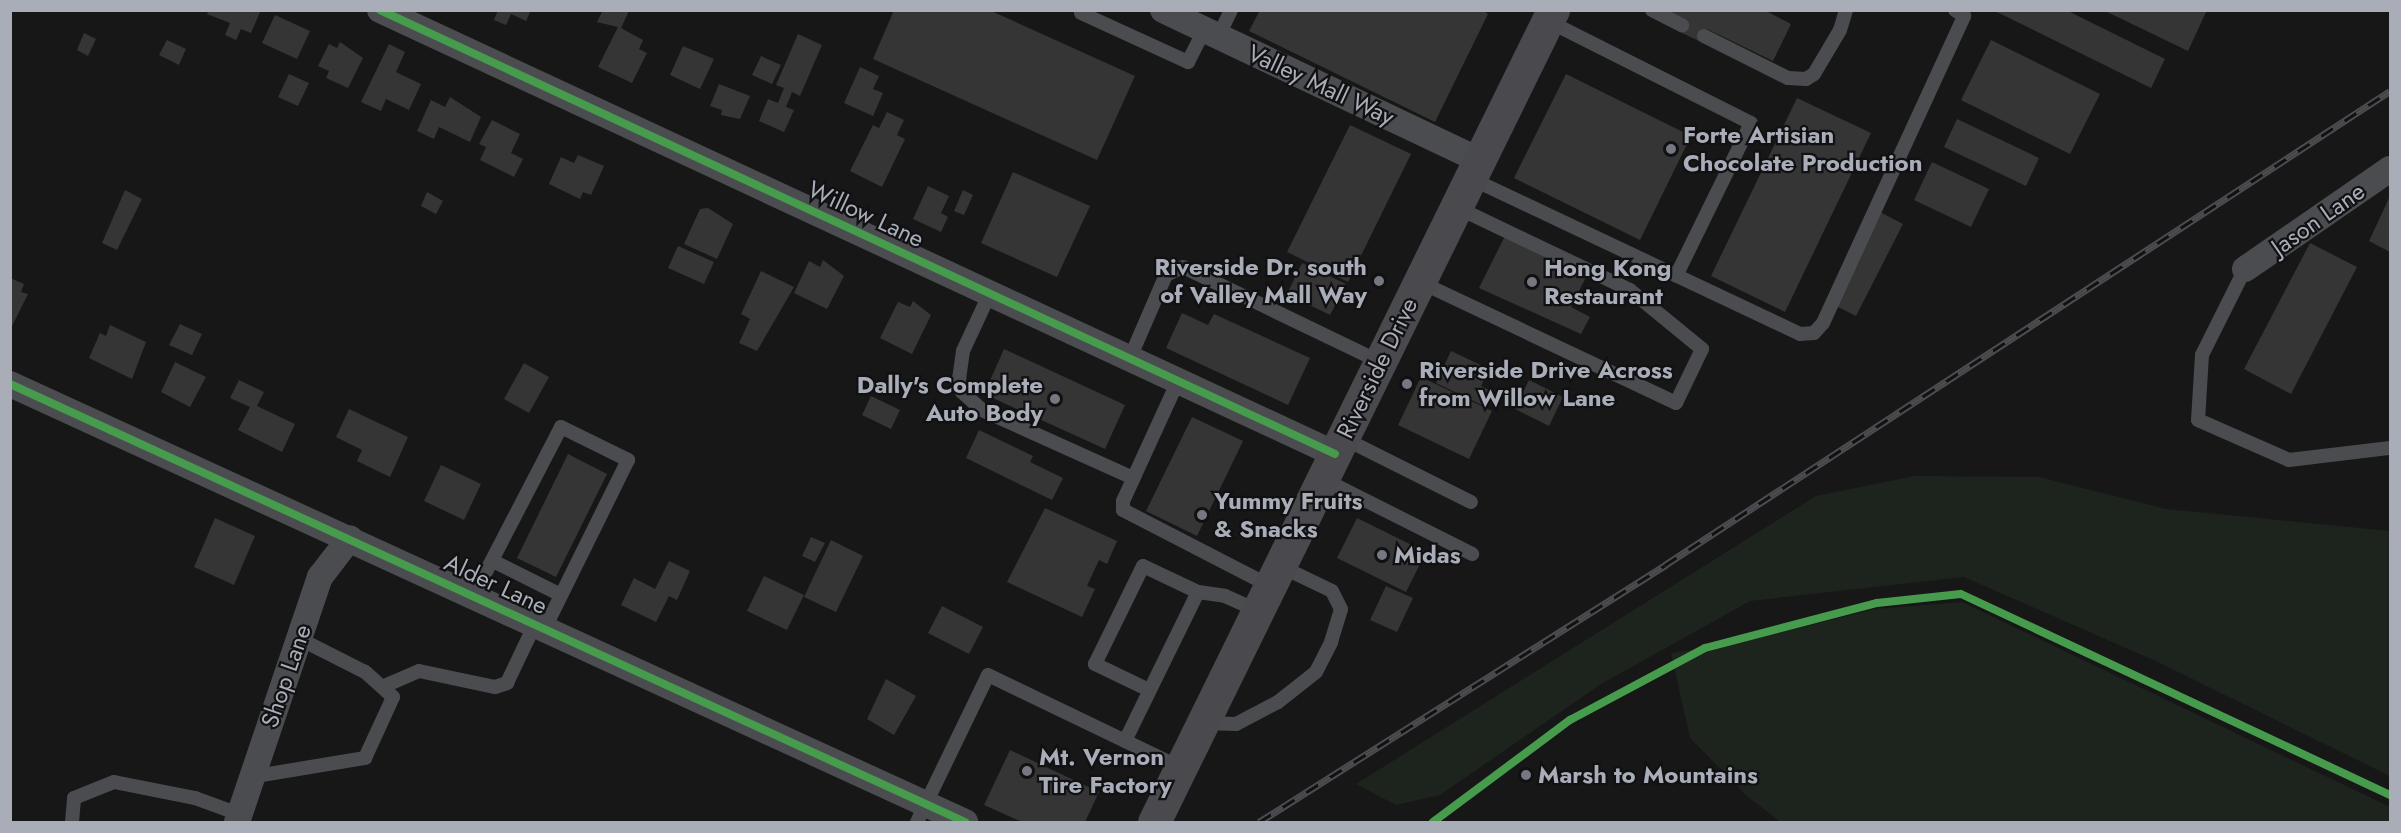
<!DOCTYPE html>
<style>
body{margin:0}
#map{position:relative;width:2401px;height:833px;overflow:hidden;background:#171717;font-family:Jost,sans-serif}
div>[style]{position:absolute}
[style*='--x']{left:calc(var(--x)*1px);top:calc(var(--y)*1px);width:calc(var(--w)*1px);rotate:calc(var(--a)*1deg)}
.green>*{inset:0;background:#1d241e}
.building>*{inset:0;background:#353536}
.lane>*{height:14px;margin:-7px;padding:0 7px;transform-origin:7px;border-radius:7px;background:#4b4c50}
.street>*{height:26px;margin:-13px;padding:0 13px;transform-origin:13px;border-radius:13px;background:#4b4c50}
.secondary>*{height:33px;margin:-16.5px;padding:0 16.5px;transform-origin:16.5px;border-radius:16.5px;background:#4a4a4e}
.rail>*{height:7px;margin-top:-3.5px;transform-origin:0;background:repeating-linear-gradient(90deg,#111113 0 14px,#4b4c4f 0 28px);box-sizing:border-box;border-block:2px solid #4b4c4f}
.cycleway>*{height:8px;margin:-4px;padding:0 4px;transform-origin:4px;border-radius:4px;background:#469c4c}
.dots>*{width:16px;height:16px;translate:-50% -50%;box-sizing:border-box;border:3px solid #111113;border-radius:50%}
span{translate:-50% -50%;white-space:nowrap;text-align:center;line-height:1.15;-webkit-text-stroke:4.5px #111113;paint-order:stroke}
.street-label{font-size:24px;color:#a8adb8}
.poi-label{font-size:24px;color:#a8adb8;font-weight:700}
.left{translate:0 -50%;text-align:left}
.right{translate:-100% -50%;text-align:right}
.frame{position:absolute;inset:0;border:12px solid #a8adb8;pointer-events:none}
</style>
<div id="map">
<div class="green">
<div style="clip-path:polygon(1915px 476px,2039px 477px,2166px 509px,2390px 531px,2390px 776px,2160px 663px,1964px 577px,1750px 601px,1601px 684px,1440px 795px,1396px 805px,1356px 784px,1816px 496px)"></div>
<div style="clip-path:polygon(1962px 602px,2390px 807px,2390px 822px,1781px 822px,1748px 797px,1690px 738px,1671px 653px,1739px 643px,1875px 609px)"></div>
</div>
<div class="building">
<div style="clip-path:polygon(209px 10px,261px 10px,251px 33px,241px 29px,236px 40px,225px 35px,230px 23px,207px 14px)"></div>
<div style="clip-path:polygon(498px 10px,531px 10px,526px 21px,511px 14px,506px 25px,494px 20px)"></div>
<div style="clip-path:polygon(603px 10px,629px 11px,621px 28px,643px 40px,639px 49px,647px 53px,632px 83px,598px 67px,618px 27px,597px 22px)"></div>
<div style="clip-path:polygon(894px 10px,989px 10px,1135px 76px,1097px 160px,873px 59px)"></div>
<div style="clip-path:polygon(1260px 10px,1482px 10px,1488px 14px,1435px 122px,1249px 31px)"></div>
<div style="clip-path:polygon(1667px 10px,1764px 10px,1791px 24px,1773px 61px,1707px 29px,1701px 42px,1678px 31px,1684px 19px)"></div>
<div style="clip-path:polygon(1993px 10px,2066px 10px,2165px 59px,2151px 88px)"></div>
<div style="clip-path:polygon(2103px 10px,2207px 10px,2188px 51px)"></div>
<div style="clip-path:polygon(275px 15px,310px 31px,297px 59px,262px 43px)"></div>
<div style="clip-path:polygon(84px 33px,96px 39px,88px 56px,77px 50px)"></div>
<div style="clip-path:polygon(798px 34px,822px 45px,800px 96px,792px 92px,786px 107px,794px 110px,784px 132px,759px 121px,768px 99px,778px 103px,784px 88px,776px 85px)"></div>
<div style="clip-path:polygon(167px 40px,186px 49px,179px 65px,159px 55px)"></div>
<div style="clip-path:polygon(1991px 40px,2100px 94px,2070px 154px,1961px 100px)"></div>
<div style="clip-path:polygon(340px 42px,363px 58px,348px 88px,326px 78px,329px 71px,318px 66px,329px 44px,337px 48px)"></div>
<div style="clip-path:polygon(389px 44px,405px 52px,396px 72px,421px 84px,409px 110px,386px 99px,381px 111px,361px 102px)"></div>
<div style="clip-path:polygon(683px 46px,714px 59px,700px 89px,670px 75px)"></div>
<div style="clip-path:polygon(761px 56px,781px 65px,772px 84px,752px 75px)"></div>
<div style="clip-path:polygon(860px 67px,879px 76px,873px 89px,883px 93px,873px 116px,844px 103px)"></div>
<div style="clip-path:polygon(289px 74px,309px 83px,298px 106px,278px 97px)"></div>
<div style="clip-path:polygon(1566px 74px,1691px 136px,1640px 240px,1514px 178px)"></div>
<div style="clip-path:polygon(719px 84px,750px 96px,740px 119px,721px 115px,722px 110px,710px 106px)"></div>
<div style="clip-path:polygon(450px 97px,481px 117px,470px 142px,439px 127px,434px 139px,417px 131px,431px 100px,445px 107px)"></div>
<div style="clip-path:polygon(1797px 98px,1871px 133px,1785px 312px,1711px 276px)"></div>
<div style="clip-path:polygon(887px 112px,904px 120px,897px 135px,905px 139px,882px 187px,850px 171px,873px 125px,879px 128px)"></div>
<div style="clip-path:polygon(1957px 119px,2039px 158px,2026px 186px,1944px 147px)"></div>
<div style="clip-path:polygon(492px 120px,520px 134px,511px 153px,523px 159px,514px 177px,480px 160px,486px 147px,479px 144px)"></div>
<div style="clip-path:polygon(1350px 125px,1411px 154px,1348px 282px,1287px 252px)"></div>
<div style="clip-path:polygon(578px 155px,604px 166px,591px 195px,583px 192px,580px 199px,549px 184px,561px 157px,574px 163px)"></div>
<div style="clip-path:polygon(1932px 162px,1989px 189px,1971px 227px,1914px 200px)"></div>
<div style="clip-path:polygon(1013px 172px,1090px 206px,1057px 277px,981px 243px)"></div>
<div style="clip-path:polygon(928px 186px,949px 196px,941px 213px,948px 217px,941px 232px,913px 219px)"></div>
<div style="clip-path:polygon(125px 190px,142px 199px,117px 250px,102px 243px)"></div>
<div style="clip-path:polygon(963px 190px,973px 195px,964px 215px,954px 211px)"></div>
<div style="clip-path:polygon(427px 192px,443px 201px,436px 214px,421px 206px)"></div>
<div style="clip-path:polygon(2390px 196px,2390px 252px,2369px 241px)"></div>
<div style="clip-path:polygon(708px 208px,733px 224px,717px 259px,684px 244px,700px 209px)"></div>
<div style="clip-path:polygon(1880px 212px,1903px 224px,1856px 316px,1834px 305px)"></div>
<div style="clip-path:polygon(1505px 236px,1586px 277px,1571px 307px,1590px 317px,1581px 334px,1479px 288px)"></div>
<div style="clip-path:polygon(2310px 243px,2357px 267px,2291px 394px,2244px 369px)"></div>
<div style="clip-path:polygon(678px 246px,714px 262px,704px 284px,668px 268px)"></div>
<div style="clip-path:polygon(823px 260px,844px 276px,827px 309px,794px 293px,809px 261px,820px 267px)"></div>
<div style="clip-path:polygon(1302px 263px,1346px 284px,1330px 315px,1287px 294px)"></div>
<div style="clip-path:polygon(761px 271px,794px 287px,757px 351px,739px 343px,750px 319px,741px 314px)"></div>
<div style="clip-path:polygon(10px 278px,24px 284px,21px 292px,28px 294px,12px 326px)"></div>
<div style="clip-path:polygon(913px 301px,931px 315px,912px 354px,880px 338px,898px 302px,910px 307px)"></div>
<div style="clip-path:polygon(1182px 313px,1208px 325px,1214px 314px,1310px 358px,1288px 405px,1166px 348px)"></div>
<div style="clip-path:polygon(180px 324px,202px 334px,192px 355px,169px 345px)"></div>
<div style="clip-path:polygon(110px 325px,146px 342px,132px 379px,89px 358px,100px 333px,106px 336px)"></div>
<div style="clip-path:polygon(1004px 349px,1125px 405px,1105px 449px,984px 394px)"></div>
<div style="clip-path:polygon(1451px 351px,1489px 369px,1481px 386px,1489px 390px,1482px 405px,1436px 383px)"></div>
<div style="clip-path:polygon(175px 362px,206px 377px,190px 407px,161px 392px)"></div>
<div style="clip-path:polygon(524px 363px,549px 377px,529px 413px,504px 399px)"></div>
<div style="clip-path:polygon(1421px 377px,1492px 411px,1469px 459px,1398px 425px)"></div>
<div style="clip-path:polygon(239px 380px,264px 392px,257px 406px,295px 424px,282px 452px,238px 430px,250px 407px,230px 398px)"></div>
<div style="clip-path:polygon(1529px 380px,1563px 397px,1549px 426px,1515px 409px)"></div>
<div style="clip-path:polygon(871px 396px,900px 410px,891px 429px,862px 415px)"></div>
<div style="clip-path:polygon(349px 409px,408px 437px,390px 477px,357px 461px,362px 450px,336px 437px)"></div>
<div style="clip-path:polygon(1192px 417px,1243px 441px,1197px 536px,1146px 511px)"></div>
<div style="clip-path:polygon(979px 430px,1033px 456px,1030px 462px,1063px 478px,1052px 500px,966px 458px)"></div>
<div style="clip-path:polygon(568px 454px,607px 474px,556px 577px,517px 558px)"></div>
<div style="clip-path:polygon(441px 465px,481px 484px,464px 520px,424px 501px)"></div>
<div style="clip-path:polygon(1045px 508px,1117px 541px,1107px 564px,1099px 560px,1087px 586px,1095px 589px,1082px 617px,1007px 582px)"></div>
<div style="clip-path:polygon(215px 518px,255px 536px,234px 585px,194px 567px)"></div>
<div style="clip-path:polygon(1357px 518px,1426px 552px,1406px 592px,1337px 558px)"></div>
<div style="clip-path:polygon(811px 537px,825px 543px,815px 562px,802px 556px)"></div>
<div style="clip-path:polygon(831px 540px,863px 556px,836px 612px,804px 597px)"></div>
<div style="clip-path:polygon(669px 561px,690px 571px,677px 600px,669px 596px,656px 622px,621px 605px,634px 578px,655px 589px)"></div>
<div style="clip-path:polygon(764px 576px,804px 595px,787px 630px,747px 611px)"></div>
<div style="clip-path:polygon(1386px 586px,1413px 598px,1397px 632px,1370px 620px)"></div>
<div style="clip-path:polygon(942px 606px,983px 627px,969px 654px,928px 633px)"></div>
<div style="clip-path:polygon(886px 679px,916px 696px,894px 735px,867px 719px)"></div>
<div style="clip-path:polygon(1010px 750px,1099px 792px,1085px 822px,1022px 822px,984px 805px)"></div>
</div>
<div class="lane">
<div style="--x:1652;--y:10;--w:34;--a:27"></div>
<div style="--x:1081;--y:13;--w:118;--a:24.6"></div>
<div style="--x:1188;--y:62;--w:36;--a:-63"></div>
<div style="--x:1548;--y:21;--w:227;--a:26.7"></div>
<div style="--x:1751;--y:123;--w:170;--a:116.1"></div>
<div style="--x:1704;--y:36;--w:94;--a:26.6"></div>
<div style="--x:1788;--y:78;--w:18;--a:3"></div>
<div style="--x:1806;--y:79;--w:9;--a:-32"></div>
<div style="--x:1814;--y:74;--w:51;--a:-59.4"></div>
<div style="--x:1840;--y:30;--w:21;--a:-73"></div>
<div style="--x:1218;--y:37;--w:30;--a:-64"></div>
<div style="--x:1470;--y:178;--w:365;--a:25.3"></div>
<div style="--x:1800;--y:334;--w:14;--a:-4"></div>
<div style="--x:1814;--y:333;--w:13;--a:-48"></div>
<div style="--x:1823;--y:323;--w:338;--a:-65.3"></div>
<div style="--x:1964;--y:16;--w:11;--a:-146"></div>
<div style="--x:2245;--y:269;--w:96;--a:116.6"></div>
<div style="--x:2202;--y:355;--w:65;--a:93.5"></div>
<div style="--x:2198;--y:420;--w:99;--a:23.7"></div>
<div style="--x:2289;--y:460;--w:102;--a:-6.8"></div>
<div style="--x:1420;--y:282;--w:283;--a:25.3"></div>
<div style="--x:1676;--y:403;--w:60;--a:-64.3"></div>
<div style="--x:1702;--y:349;--w:93;--a:-140.7"></div>
<div style="--x:1630;--y:290;--w:193;--a:-154.5"></div>
<div style="--x:990;--y:293;--w:64;--a:115"></div>
<div style="--x:963;--y:351;--w:27;--a:98"></div>
<div style="--x:959;--y:378;--w:14;--a:78"></div>
<div style="--x:962;--y:392;--w:27;--a:42"></div>
<div style="--x:982;--y:410;--w:166;--a:24.2"></div>
<div style="--x:1130;--y:358;--w:90;--a:-66.6"></div>
<div style="--x:1166;--y:275;--w:19;--a:-25"></div>
<div style="--x:1183;--y:267;--w:219;--a:25.7"></div>
<div style="--x:1178;--y:381;--w:132;--a:114.6"></div>
<div style="--x:1123;--y:501;--w:9;--a:90"></div>
<div style="--x:1123;--y:510;--w:165;--a:27.3"></div>
<div style="--x:1343;--y:438;--w:143;--a:26.6"></div>
<div style="--x:1323;--y:479;--w:167;--a:26.7"></div>
<div style="--x:493;--y:561;--w:76;--a:26.6"></div>
<div style="--x:474;--y:595;--w:189;--a:-62.6"></div>
<div style="--x:561;--y:427;--w:75;--a:26.2"></div>
<div style="--x:628;--y:460;--w:187;--a:116.3"></div>
<div style="--x:382;--y:687;--w:40;--a:-23.4"></div>
<div style="--x:419;--y:671;--w:78;--a:11.9"></div>
<div style="--x:495;--y:687;--w:13;--a:-18"></div>
<div style="--x:507;--y:683;--w:65;--a:-64.6"></div>
<div style="--x:1149;--y:690;--w:60;--a:-154.3"></div>
<div style="--x:1095;--y:664;--w:109;--a:-63.9"></div>
<div style="--x:1143;--y:566;--w:61;--a:25.3"></div>
<div style="--x:1198;--y:592;--w:27;--a:8"></div>
<div style="--x:1225;--y:596;--w:36;--a:24"></div>
<div style="--x:1204;--y:723;--w:32;--a:2"></div>
<div style="--x:1236;--y:724;--w:47;--a:-27.6"></div>
<div style="--x:1278;--y:702;--w:48;--a:-38.3"></div>
<div style="--x:1316;--y:672;--w:34;--a:-63"></div>
<div style="--x:1331;--y:642;--w:34;--a:-73"></div>
<div style="--x:1341;--y:609;--w:20;--a:-117"></div>
<div style="--x:1332;--y:591;--w:58;--a:-154.3"></div>
<div style="--x:1125;--y:741;--w:166;--a:-63.9"></div>
<div style="--x:250;--y:777;--w:117;--a:-9.4"></div>
<div style="--x:365;--y:758;--w:67;--a:-65.3"></div>
<div style="--x:393;--y:697;--w:38;--a:-138"></div>
<div style="--x:365;--y:672;--w:73;--a:-153.1"></div>
<div style="--x:72;--y:822;--w:24;--a:-85"></div>
<div style="--x:74;--y:798;--w:43;--a:-21.8"></div>
<div style="--x:114;--y:782;--w:83;--a:11.2"></div>
<div style="--x:195;--y:798;--w:47;--a:20"></div>
<div style="--x:917;--y:822;--w:163;--a:-64.2"></div>
<div style="--x:988;--y:675;--w:214;--a:25.7"></div>
</div>
<div class="street">
<div style="--x:380;--y:10;--w:1053;--a:24.93"></div>
<div style="--x:1163;--y:10;--w:350;--a:25.4"></div>
<div style="--x:2245;--y:269;--w:176;--a:-34.6"></div>
<div style="--x:10;--y:384;--w:1051;--a:24.64"></div>
<div style="--x:237;--y:822;--w:259;--a:-71.3"></div>
<div style="--x:320;--y:577;--w:49;--a:-52.4"></div>
</div>
<div class="secondary">
<div style="--x:1154;--y:822;--w:905;--a:-63.83"></div>
</div>
<div class="rail">
<div style="--x:1259;--y:822;--w:481;--a:-32.3"></div>
<div style="--x:1665;--y:565;--w:866;--a:-33.18"></div>
</div>
<div class="cycleway">
<div style="--x:380;--y:10;--w:1053;--a:24.93"></div>
<div style="--x:10;--y:384;--w:1051;--a:24.64"></div>
<div style="--x:1433;--y:822;--w:171;--a:-36.7"></div>
<div style="--x:1570;--y:720;--w:153;--a:-28.1"></div>
<div style="--x:1705;--y:648;--w:178;--a:-14.7"></div>
<div style="--x:1877;--y:603;--w:84;--a:-6.1"></div>
<div style="--x:1961;--y:594;--w:474;--a:25.1"></div>
</div>
<div class="dots">
<div style="left:1671px;top:149px;background:#757880"></div>
<div style="left:1379px;top:281px;background:#757880"></div>
<div style="left:1532px;top:282px;background:#757880"></div>
<div style="left:1407px;top:384px;background:#757880"></div>
<div style="left:1055px;top:399px;background:#757880"></div>
<div style="left:1202px;top:515px;background:#757880"></div>
<div style="left:1382px;top:555px;background:#757880"></div>
<div style="left:1027px;top:771px;background:#757880"></div>
<div style="left:1526px;top:775px;background:#757880"></div>
</div>
<div class="street-label">
<span style="left:1321px;top:85px;rotate:25deg">Valley Mall Way</span>
<span style="left:866px;top:214px;rotate:25deg">Willow Lane</span>
<span style="left:2318px;top:219px;rotate:-35deg">Jason Lane</span>
<span style="left:1377px;top:368px;rotate:-64deg">Riverside Drive</span>
<span style="left:496px;top:584px;rotate:25deg">Alder Lane</span>
<span style="left:286px;top:676px;rotate:-71deg">Shop Lane</span>
</div>
<div class="poi-label">
<span class="left" style="left:1683px;top:149px">Forte Artisian<br>Chocolate Production</span>
<span class="right" style="left:1367px;top:281px">Riverside Dr. south<br>of Valley Mall Way</span>
<span class="left" style="left:1544px;top:282px">Hong Kong<br>Restaurant</span>
<span class="left" style="left:1419px;top:384px">Riverside Drive Across<br>from Willow Lane</span>
<span class="right" style="left:1043px;top:399px">Dally's Complete<br>Auto Body</span>
<span class="left" style="left:1214px;top:515px">Yummy Fruits<br>&amp; Snacks</span>
<span class="left" style="left:1394px;top:555px">Midas</span>
<span class="left" style="left:1039px;top:771px">Mt. Vernon<br>Tire Factory</span>
<span class="left" style="left:1538px;top:775px">Marsh to Mountains</span>
</div>
<div class="frame"></div>
</div>
